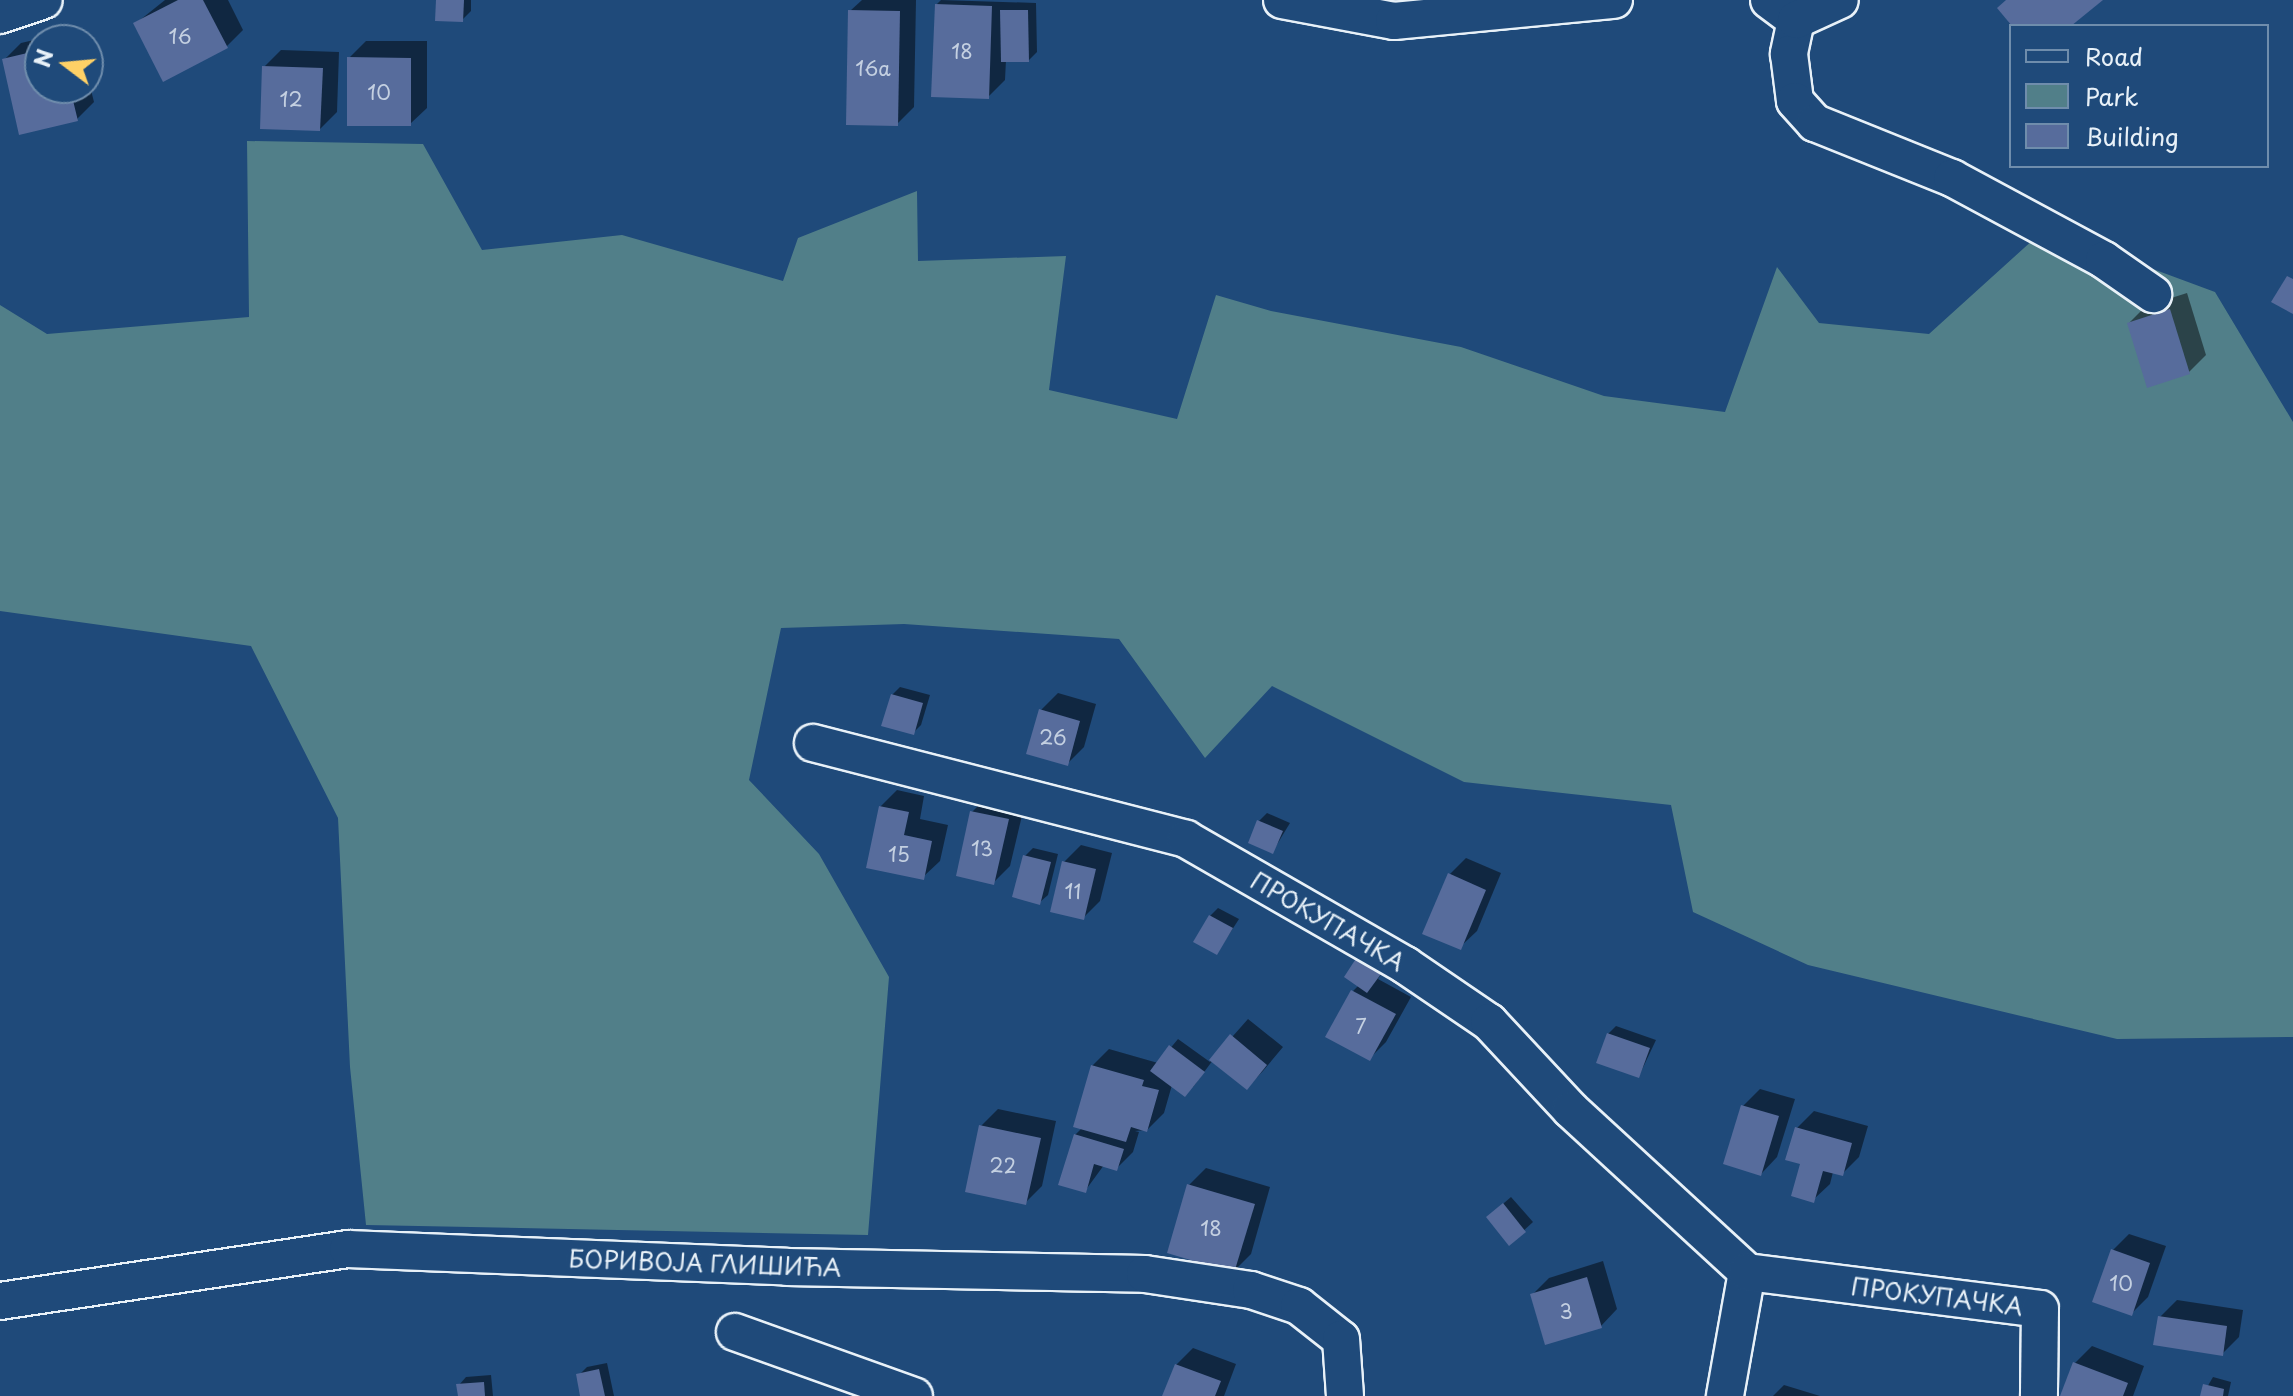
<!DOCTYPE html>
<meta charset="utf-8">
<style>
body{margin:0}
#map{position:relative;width:2293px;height:1396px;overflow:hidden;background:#1f4a7a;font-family:"Playpen Sans",sans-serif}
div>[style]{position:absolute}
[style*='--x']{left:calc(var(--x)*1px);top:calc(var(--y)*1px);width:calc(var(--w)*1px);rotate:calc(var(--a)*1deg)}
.green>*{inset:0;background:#517f89}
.shadow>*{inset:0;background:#0007}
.building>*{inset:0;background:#576c9c}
.roads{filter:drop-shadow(2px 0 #e8f1f8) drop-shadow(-2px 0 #e8f1f8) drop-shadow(0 2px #e8f1f8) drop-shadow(0 -2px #e8f1f8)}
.minor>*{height:36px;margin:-18px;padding:0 18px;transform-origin:18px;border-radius:18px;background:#1f4a7a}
span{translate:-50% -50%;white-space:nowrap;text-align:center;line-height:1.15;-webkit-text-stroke:7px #1f4a7a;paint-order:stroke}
.number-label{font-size:20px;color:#c4d0e1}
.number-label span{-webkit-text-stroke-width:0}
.street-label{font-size:24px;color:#e8f1f8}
.legend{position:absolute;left:2009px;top:24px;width:260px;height:144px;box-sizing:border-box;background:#1f4a7a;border:2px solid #6f8dac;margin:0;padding:10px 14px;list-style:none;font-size:24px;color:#e8f1f8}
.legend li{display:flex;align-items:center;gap:16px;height:40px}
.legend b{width:40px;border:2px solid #6f8dac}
.north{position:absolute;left:24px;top:24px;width:80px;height:80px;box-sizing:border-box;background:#1f4a7a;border:2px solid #6f8dac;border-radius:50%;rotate:286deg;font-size:22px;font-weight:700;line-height:32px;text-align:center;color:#e8f1f8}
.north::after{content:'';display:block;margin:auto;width:28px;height:36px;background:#ffd166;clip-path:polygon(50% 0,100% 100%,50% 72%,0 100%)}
</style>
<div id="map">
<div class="green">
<div style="clip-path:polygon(247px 141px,423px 144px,482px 250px,622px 235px,783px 281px,798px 238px,917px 191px,918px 261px,1066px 256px,1049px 390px,1177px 419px,1216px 295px,1271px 311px,1461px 347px,1604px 396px,1725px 412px,1777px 267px,1819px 323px,1929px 334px,2045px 229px,2215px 292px,2293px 422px,2293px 1037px,2117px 1039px,1808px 965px,1693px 912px,1671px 805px,1464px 782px,1272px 686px,1205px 758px,1119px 639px,904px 624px,781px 628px,749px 780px,819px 854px,889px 977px,868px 1235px,366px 1225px,350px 1067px,338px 818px,251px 646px,0 611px,0 305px,47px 334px,249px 317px)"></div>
</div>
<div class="shadow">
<div style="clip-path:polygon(165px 0,228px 0,243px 30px,226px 47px,135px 24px)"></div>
<div style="clip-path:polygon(438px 0,471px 0,471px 11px,463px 19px)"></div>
<div style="clip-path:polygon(862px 0,916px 0,914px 107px,897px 124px,850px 11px)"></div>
<div style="clip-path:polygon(941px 0,1036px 3px,1037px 52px,1029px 60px,1006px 60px,1005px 80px,988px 97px,937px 4px)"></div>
<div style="clip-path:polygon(77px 30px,79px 40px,40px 40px,40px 88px,88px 88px,88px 78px,94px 102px,77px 119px,4px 60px,21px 43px)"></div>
<div style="clip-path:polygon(366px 41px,427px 41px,427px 108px,410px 124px,349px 58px)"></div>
<div style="clip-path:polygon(281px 50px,339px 52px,337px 112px,320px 129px,264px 67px)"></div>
<div style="clip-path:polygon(2187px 293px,2206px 355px,2189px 372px,2129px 323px,2146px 306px)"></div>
<div style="clip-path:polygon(900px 687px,930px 695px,921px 725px,913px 733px,892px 695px)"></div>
<div style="clip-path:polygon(1058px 693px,1096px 704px,1084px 747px,1067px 764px,1041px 710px)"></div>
<div style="clip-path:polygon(897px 790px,924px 796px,920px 819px,948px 825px,940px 861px,923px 877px,880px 807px)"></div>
<div style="clip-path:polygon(989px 795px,1025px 803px,1010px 866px,994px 882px,972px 812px)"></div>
<div style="clip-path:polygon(1267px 813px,1290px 823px,1273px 851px,1259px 821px)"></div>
<div style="clip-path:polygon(1081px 845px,1112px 853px,1100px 901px,1083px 918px,1064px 862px)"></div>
<div style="clip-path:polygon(1033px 848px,1058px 854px,1048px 895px,1040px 902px,1025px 856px)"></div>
<div style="clip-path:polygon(1466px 858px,1501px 873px,1477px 931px,1460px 947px,1449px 875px)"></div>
<div style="clip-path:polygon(1218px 908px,1239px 919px,1217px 953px,1210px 916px)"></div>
<div style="clip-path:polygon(1359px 958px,1387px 965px,1378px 979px,1411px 997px,1386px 1042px,1369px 1059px,1353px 991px,1359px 985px)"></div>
<div style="clip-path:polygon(1248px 1019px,1283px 1047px,1263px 1071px,1247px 1088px,1213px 1060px,1193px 1087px,1172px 1085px,1164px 1113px,1147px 1130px,1135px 1131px,1139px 1132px,1133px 1152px,1116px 1169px,1104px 1165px,1085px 1191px,1075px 1135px,1083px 1127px,1092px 1066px,1109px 1049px,1158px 1063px,1178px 1039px,1210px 1062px)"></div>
<div style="clip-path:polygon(1616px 1026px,1656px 1040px,1639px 1076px,1608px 1034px)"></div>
<div style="clip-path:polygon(1760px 1089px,1795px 1099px,1777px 1157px,1761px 1174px,1743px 1106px)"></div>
<div style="clip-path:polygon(998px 1109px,1056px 1121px,1042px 1186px,1025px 1203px,981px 1126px)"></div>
<div style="clip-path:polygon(1814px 1111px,1868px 1126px,1859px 1157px,1842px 1174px,1833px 1172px,1830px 1184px,1813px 1200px,1797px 1128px)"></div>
<div style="clip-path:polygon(1206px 1168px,1270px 1187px,1251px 1254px,1234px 1271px,1189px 1185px)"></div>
<div style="clip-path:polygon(1511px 1197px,1533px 1222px,1510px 1243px,1497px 1209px)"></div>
<div style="clip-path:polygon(2129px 1234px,2166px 1246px,2148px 1297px,2131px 1314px,2112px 1251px)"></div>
<div style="clip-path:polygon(1603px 1261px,1617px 1309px,1601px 1326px,1532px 1295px,1549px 1278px)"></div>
<div style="clip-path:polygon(2177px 1300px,2243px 1310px,2239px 1337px,2222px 1354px,2160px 1317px)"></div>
<div style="clip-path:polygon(2092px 1346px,2144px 1366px,2133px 1396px,2067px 1396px,2075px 1363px)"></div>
<div style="clip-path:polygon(1193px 1348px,1236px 1364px,1224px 1396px,1165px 1396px,1176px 1365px)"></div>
<div style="clip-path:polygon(607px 1363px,614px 1396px,582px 1396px,579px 1375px,587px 1367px)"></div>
<div style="clip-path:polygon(491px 1375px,493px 1396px,460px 1396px,459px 1385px,466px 1377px)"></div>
<div style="clip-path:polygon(2213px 1377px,2231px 1382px,2228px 1396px,2202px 1396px)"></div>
<div style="clip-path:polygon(1784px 1385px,1820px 1396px,1773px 1396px)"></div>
</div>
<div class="building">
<div style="clip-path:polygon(178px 0,203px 0,228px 48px,163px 82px,133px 23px)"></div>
<div style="clip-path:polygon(436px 0,464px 0,463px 22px,435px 21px)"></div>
<div style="clip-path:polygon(2006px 0,2103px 0,2071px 26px,2012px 26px,1997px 8px)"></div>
<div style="clip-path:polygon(935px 4px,992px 6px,989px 99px,931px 97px)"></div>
<div style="clip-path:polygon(848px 10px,900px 11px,898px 126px,846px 125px)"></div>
<div style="clip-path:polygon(1000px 10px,1028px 10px,1029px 62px,1001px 62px)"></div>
<div style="clip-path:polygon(40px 50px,40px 88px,70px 88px,78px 121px,19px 135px,2px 59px)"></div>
<div style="clip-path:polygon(347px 57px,411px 58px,411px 126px,347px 126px)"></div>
<div style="clip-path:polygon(262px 66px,323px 68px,320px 131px,260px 129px)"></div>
<div style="clip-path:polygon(2287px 276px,2293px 279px,2293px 314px,2271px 302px)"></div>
<div style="clip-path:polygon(2170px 309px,2190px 374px,2147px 388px,2127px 323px)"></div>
<div style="clip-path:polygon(891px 694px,923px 703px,914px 735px,881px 726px)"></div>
<div style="clip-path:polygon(1039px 709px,1080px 721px,1068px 766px,1026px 754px)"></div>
<div style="clip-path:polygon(879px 806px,909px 812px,904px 835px,932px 841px,924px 880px,866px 868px)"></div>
<div style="clip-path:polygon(970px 811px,1009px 819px,994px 885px,956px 876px)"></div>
<div style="clip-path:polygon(1257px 820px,1283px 831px,1273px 854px,1248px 843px)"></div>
<div style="clip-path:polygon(1023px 855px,1051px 862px,1040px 905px,1012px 897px)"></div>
<div style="clip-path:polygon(1062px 861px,1096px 869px,1084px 920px,1050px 912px)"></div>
<div style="clip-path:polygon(1448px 873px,1486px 890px,1461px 950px,1422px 934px)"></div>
<div style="clip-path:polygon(1209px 915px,1233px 928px,1217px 955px,1193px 942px)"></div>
<div style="clip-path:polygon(1357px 957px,1381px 974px,1367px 993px,1344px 977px)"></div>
<div style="clip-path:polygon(1351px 990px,1396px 1014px,1370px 1061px,1325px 1037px)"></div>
<div style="clip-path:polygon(1607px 1033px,1650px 1048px,1639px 1078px,1596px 1063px)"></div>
<div style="clip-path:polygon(1230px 1034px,1267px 1065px,1247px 1090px,1209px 1060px)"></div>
<div style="clip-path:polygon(1169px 1045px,1205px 1072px,1185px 1097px,1150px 1071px)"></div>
<div style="clip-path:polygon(1091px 1065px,1144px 1080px,1142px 1086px,1159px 1090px,1147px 1132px,1131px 1127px,1126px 1142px,1073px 1127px)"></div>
<div style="clip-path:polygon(1741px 1105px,1779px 1116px,1761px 1176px,1723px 1164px)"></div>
<div style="clip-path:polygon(979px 1125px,1041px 1138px,1026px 1205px,965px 1192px)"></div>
<div style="clip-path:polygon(1795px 1127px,1852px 1143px,1843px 1176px,1823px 1171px,1814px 1203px,1791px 1196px,1800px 1164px,1785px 1160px)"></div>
<div style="clip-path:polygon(1074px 1134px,1124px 1149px,1117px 1171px,1094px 1164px,1086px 1193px,1058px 1185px)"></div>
<div style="clip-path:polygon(1187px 1184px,1255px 1204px,1234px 1273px,1167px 1253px)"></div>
<div style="clip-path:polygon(1503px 1203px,1526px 1232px,1509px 1246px,1486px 1217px)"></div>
<div style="clip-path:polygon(2111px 1249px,2150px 1263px,2132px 1316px,2092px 1302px)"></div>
<div style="clip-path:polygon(1587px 1277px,1602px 1328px,1545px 1345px,1530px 1294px)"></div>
<div style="clip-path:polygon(2158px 1316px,2227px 1326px,2223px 1356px,2153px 1345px)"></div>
<div style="clip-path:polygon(2073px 1362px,2128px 1383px,2123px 1396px,2060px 1396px)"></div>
<div style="clip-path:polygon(1175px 1364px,1221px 1381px,1215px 1396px,1162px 1396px)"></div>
<div style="clip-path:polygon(599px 1369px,605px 1396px,580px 1396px,576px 1374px)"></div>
<div style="clip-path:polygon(484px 1382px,485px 1396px,458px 1396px,456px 1384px)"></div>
<div style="clip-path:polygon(2203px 1384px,2224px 1389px,2223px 1396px,2200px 1396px)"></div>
</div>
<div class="roads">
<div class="minor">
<div style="--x:1282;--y:0;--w:114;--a:10.6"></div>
<div style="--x:1394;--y:21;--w:221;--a:-5.5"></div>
<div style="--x:1769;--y:0;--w:34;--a:37"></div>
<div style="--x:0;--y:15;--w:46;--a:-18.8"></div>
<div style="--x:1796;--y:20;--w:35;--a:102"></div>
<div style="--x:1789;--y:54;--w:47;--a:82.7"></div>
<div style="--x:1795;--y:101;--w:30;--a:48"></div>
<div style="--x:1815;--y:123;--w:148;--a:21.9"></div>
<div style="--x:1952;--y:178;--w:173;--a:28.3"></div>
<div style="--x:2104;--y:260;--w:60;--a:34.8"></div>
<div style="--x:1796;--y:20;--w:48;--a:-24.4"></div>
<div style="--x:813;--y:743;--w:385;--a:14.4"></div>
<div style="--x:1186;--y:839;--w:253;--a:29.9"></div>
<div style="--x:1405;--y:965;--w:102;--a:34.2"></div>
<div style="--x:1489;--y:1022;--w:120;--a:47"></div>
<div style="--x:1571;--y:1110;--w:239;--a:42.6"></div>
<div style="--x:1747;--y:1272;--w:126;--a:100.1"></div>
<div style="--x:1747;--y:1272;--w:295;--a:7.2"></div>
<div style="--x:2040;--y:1309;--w:87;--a:90.7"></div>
<div style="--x:0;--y:1301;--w:352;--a:-8.5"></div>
<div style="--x:348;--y:1249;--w:439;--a:2.3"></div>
<div style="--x:787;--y:1267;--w:358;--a:1.1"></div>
<div style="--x:1145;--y:1274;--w:107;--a:8.6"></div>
<div style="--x:1251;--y:1290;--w:51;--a:18.4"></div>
<div style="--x:1299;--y:1306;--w:53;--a:38.2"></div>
<div style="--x:1341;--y:1339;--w:57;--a:86"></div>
<div style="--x:735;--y:1332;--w:190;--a:19.7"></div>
</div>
</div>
<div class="number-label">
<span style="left:180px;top:36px">16</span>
<span style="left:962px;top:51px">18</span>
<span style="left:873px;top:68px">16a</span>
<span style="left:379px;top:92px">10</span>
<span style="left:291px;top:99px">12</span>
<span style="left:1053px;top:737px">26</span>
<span style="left:982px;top:848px">13</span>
<span style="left:899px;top:854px">15</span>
<span style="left:1073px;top:891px">11</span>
<span style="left:1361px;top:1026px">7</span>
<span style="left:1003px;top:1165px">22</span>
<span style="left:1211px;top:1228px">18</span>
<span style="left:2121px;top:1283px">10</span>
<span style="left:1566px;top:1311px">3</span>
</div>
<div class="street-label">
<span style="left:1328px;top:921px;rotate:30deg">ПРОКУПАЧКА</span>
<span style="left:705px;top:1263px;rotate:2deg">БОРИВОЈА ГЛИШИЋА</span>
<span style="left:1937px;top:1296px;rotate:7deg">ПРОКУПАЧКА</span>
</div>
<ul class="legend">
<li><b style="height:10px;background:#1f4a7a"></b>Road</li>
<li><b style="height:22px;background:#517f89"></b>Park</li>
<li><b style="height:22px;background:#576c9c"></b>Building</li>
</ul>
<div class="north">N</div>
</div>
